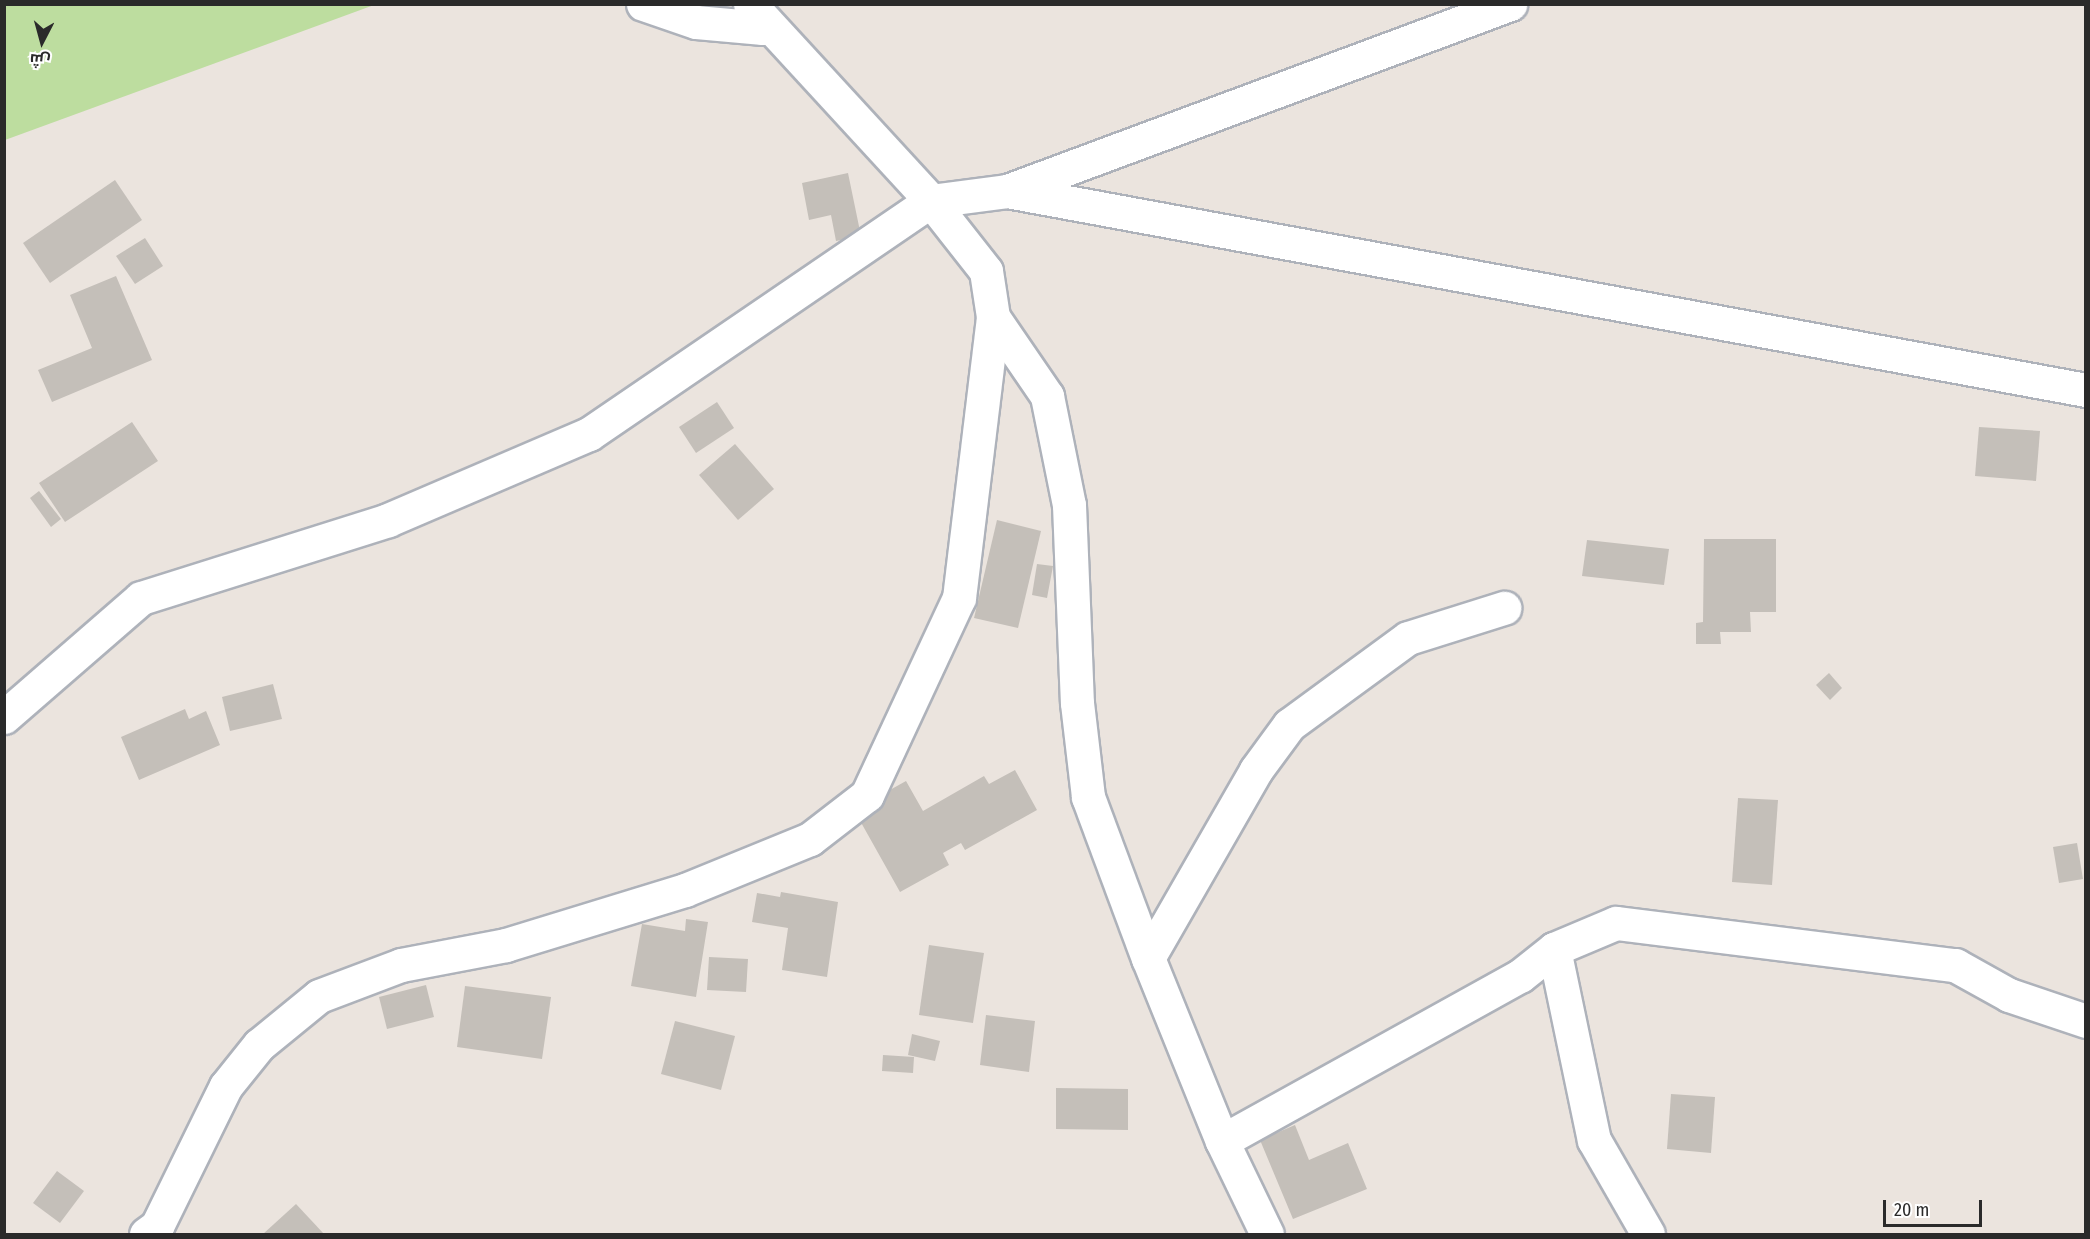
<!DOCTYPE html>
<meta charset="utf-8">
<style>
body{margin:0}
#map{position:relative;width:2090px;height:1239px;overflow:hidden;background:#ebe4de;font-family:"Fira Sans Condensed",Cairo,sans-serif}
div>[style]{position:absolute}
[style*='--x']{left:calc(var(--x)*1px);top:calc(var(--y)*1px);width:calc(var(--w)*1px);rotate:calc(var(--a)*1deg)}
.green>*{inset:0;background:#bddd9f}
.building>*{inset:0;background:#c4bfb9}
.roads{filter:drop-shadow(2px 0 #aeb2ba) drop-shadow(-2px 0 #aeb2ba) drop-shadow(0 2px #aeb2ba) drop-shadow(0 -2px #aeb2ba)}
.minor>*{height:33px;margin:-16.5px;padding:0 16.5px;transform-origin:16.5px;border-radius:16.5px;background:#fff}
span{translate:-50% -50%;white-space:nowrap;text-align:center;line-height:1.15;-webkit-text-stroke:4.5px #fff;paint-order:stroke}
.frame{position:absolute;inset:0;border:6px solid #2a2a2a;pointer-events:none}
.north{position:absolute;left:12px;top:12px;width:60px;height:60px;-webkit-text-stroke:4px #fff;paint-order:stroke;rotate:186deg;font-size:16px;font-weight:700;line-height:24px;text-align:center;color:#2a2a2a}
.north::after{content:'';display:block;margin:auto;width:21px;height:27px;background:#2a2a2a;clip-path:polygon(50% 0,100% 100%,50% 72%,0 100%)}
.scale{position:absolute;left:1883px;top:1200px;width:99px;height:27px;box-sizing:border-box;border:3px solid #2a2a2a;border-top:0;padding-left:8px;font-size:18px;line-height:21px;white-space:nowrap;color:#2a2a2a;-webkit-text-stroke:4px #fff;paint-order:stroke}
</style>
<div id="map">
<div class="green">
<div style="clip-path:polygon(5px 4px,374px 4px,374px 5px,5px 140px)"></div>
</div>
<div class="building">
<div style="clip-path:polygon(848px 173px,861px 236px,836px 241px,831px 215px,809px 220px,802px 183px)"></div>
<div style="clip-path:polygon(115px 180px,142px 220px,50px 283px,23px 243px)"></div>
<div style="clip-path:polygon(145px 238px,163px 266px,135px 284px,116px 256px)"></div>
<div style="clip-path:polygon(116px 276px,152px 360px,52px 402px,38px 370px,92px 348px,70px 295px)"></div>
<div style="clip-path:polygon(717px 402px,734px 428px,696px 453px,679px 427px)"></div>
<div style="clip-path:polygon(132px 422px,158px 461px,65px 522px,39px 483px)"></div>
<div style="clip-path:polygon(1979px 427px,2040px 431px,2036px 481px,1975px 476px)"></div>
<div style="clip-path:polygon(735px 444px,774px 489px,738px 520px,699px 475px)"></div>
<div style="clip-path:polygon(39px 491px,61px 519px,51px 527px,30px 498px)"></div>
<div style="clip-path:polygon(997px 520px,1041px 531px,1018px 628px,974px 618px)"></div>
<div style="clip-path:polygon(1704px 539px,1776px 539px,1776px 612px,1750px 612px,1751px 632px,1720px 632px,1721px 644px,1696px 644px,1696px 623px,1703px 622px)"></div>
<div style="clip-path:polygon(1587px 540px,1669px 549px,1664px 585px,1582px 576px)"></div>
<div style="clip-path:polygon(1037px 564px,1053px 566px,1047px 598px,1032px 595px)"></div>
<div style="clip-path:polygon(1829px 673px,1842px 688px,1830px 700px,1816px 685px)"></div>
<div style="clip-path:polygon(273px 684px,282px 719px,230px 731px,222px 697px)"></div>
<div style="clip-path:polygon(185px 709px,189px 719px,206px 711px,220px 745px,139px 780px,121px 737px)"></div>
<div style="clip-path:polygon(1015px 770px,1037px 810px,965px 850px,961px 843px,943px 853px,949px 865px,900px 892px,854px 810px,906px 781px,923px 811px,984px 776px,989px 784px)"></div>
<div style="clip-path:polygon(1738px 798px,1778px 800px,1772px 885px,1732px 882px)"></div>
<div style="clip-path:polygon(2077px 843px,2083px 879px,2059px 883px,2053px 847px)"></div>
<div style="clip-path:polygon(781px 892px,838px 902px,827px 977px,782px 970px,788px 928px,752px 922px,757px 893px,780px 897px)"></div>
<div style="clip-path:polygon(686px 919px,708px 922px,696px 997px,631px 986px,642px 924px,685px 931px)"></div>
<div style="clip-path:polygon(929px 945px,984px 953px,973px 1023px,919px 1015px)"></div>
<div style="clip-path:polygon(709px 957px,748px 959px,746px 992px,707px 990px)"></div>
<div style="clip-path:polygon(426px 985px,434px 1017px,387px 1029px,379px 997px)"></div>
<div style="clip-path:polygon(465px 986px,551px 997px,542px 1059px,457px 1047px)"></div>
<div style="clip-path:polygon(986px 1015px,1035px 1021px,1029px 1072px,980px 1065px)"></div>
<div style="clip-path:polygon(675px 1021px,735px 1036px,721px 1090px,661px 1074px)"></div>
<div style="clip-path:polygon(912px 1034px,940px 1041px,935px 1061px,908px 1055px)"></div>
<div style="clip-path:polygon(883px 1055px,914px 1057px,913px 1073px,882px 1071px)"></div>
<div style="clip-path:polygon(1056px 1088px,1128px 1089px,1128px 1130px,1056px 1129px)"></div>
<div style="clip-path:polygon(1671px 1094px,1715px 1097px,1711px 1153px,1667px 1149px)"></div>
<div style="clip-path:polygon(1295px 1125px,1309px 1160px,1348px 1143px,1367px 1189px,1293px 1219px,1260px 1140px)"></div>
<div style="clip-path:polygon(57px 1171px,84px 1191px,60px 1223px,33px 1203px)"></div>
<div style="clip-path:polygon(296px 1204px,324px 1234px,263px 1234px)"></div>
</div>
<div class="roads">
<div class="minor">
<div style="--x:643;--y:4;--w:56;--a:18.8"></div>
<div style="--x:696;--y:22;--w:67;--a:5.1"></div>
<div style="--x:763;--y:28;--w:21;--a:-125"></div>
<div style="--x:750;--y:4;--w:268;--a:47.4"></div>
<div style="--x:931;--y:201;--w:77;--a:-7.5"></div>
<div style="--x:1007;--y:191;--w:1097;--a:10.45"></div>
<div style="--x:1007;--y:191;--w:537;--a:-20.39"></div>
<div style="--x:4;--y:717;--w:181;--a:-41"></div>
<div style="--x:141;--y:598;--w:259;--a:-17.5"></div>
<div style="--x:388;--y:520;--w:219;--a:-23.2"></div>
<div style="--x:589;--y:434;--w:414;--a:-34.3"></div>
<div style="--x:931;--y:201;--w:89;--a:51.8"></div>
<div style="--x:986;--y:271;--w:47;--a:81.3"></div>
<div style="--x:993;--y:317;--w:96;--a:55.6"></div>
<div style="--x:1047;--y:396;--w:111;--a:78.6"></div>
<div style="--x:1069;--y:505;--w:198;--a:87.7"></div>
<div style="--x:1077;--y:703;--w:95;--a:83.3"></div>
<div style="--x:1088;--y:797;--w:172;--a:69.6"></div>
<div style="--x:1148;--y:958;--w:197;--a:68"></div>
<div style="--x:1222;--y:1141;--w:103;--a:64.2"></div>
<div style="--x:1554;--y:949;--w:195;--a:78.2"></div>
<div style="--x:1594;--y:1140;--w:108;--a:60.1"></div>
<div style="--x:1148;--y:958;--w:217;--a:-60.1"></div>
<div style="--x:1256;--y:770;--w:56;--a:-53.7"></div>
<div style="--x:1289;--y:725;--w:147;--a:-36.2"></div>
<div style="--x:1408;--y:638;--w:101;--a:-17.4"></div>
<div style="--x:1222;--y:1141;--w:341;--a:-29"></div>
<div style="--x:1520;--y:976;--w:43;--a:-38.5"></div>
<div style="--x:1554;--y:949;--w:67;--a:-22.8"></div>
<div style="--x:1616;--y:923;--w:342;--a:7.1"></div>
<div style="--x:1955;--y:965;--w:62;--a:29.1"></div>
<div style="--x:2009;--y:995;--w:81;--a:18.7"></div>
<div style="--x:146;--y:1234;--w:14;--a:-36"></div>
<div style="--x:157;--y:1226;--w:156;--a:-63.8"></div>
<div style="--x:226;--y:1086;--w:53;--a:-51.2"></div>
<div style="--x:259;--y:1045;--w:77;--a:-39.2"></div>
<div style="--x:319;--y:996;--w:88;--a:-20.7"></div>
<div style="--x:401;--y:965;--w:107;--a:-10.8"></div>
<div style="--x:506;--y:945;--w:187;--a:-17.1"></div>
<div style="--x:685;--y:890;--w:135;--a:-22.2"></div>
<div style="--x:810;--y:839;--w:72;--a:-37.7"></div>
<div style="--x:867;--y:795;--w:217;--a:-65"></div>
<div style="--x:959;--y:598;--w:283;--a:-83.1"></div>
</div>
</div>
<div class="frame"></div>
<div class="north">ش</div>
<div class="scale">20 m</div>
</div>
